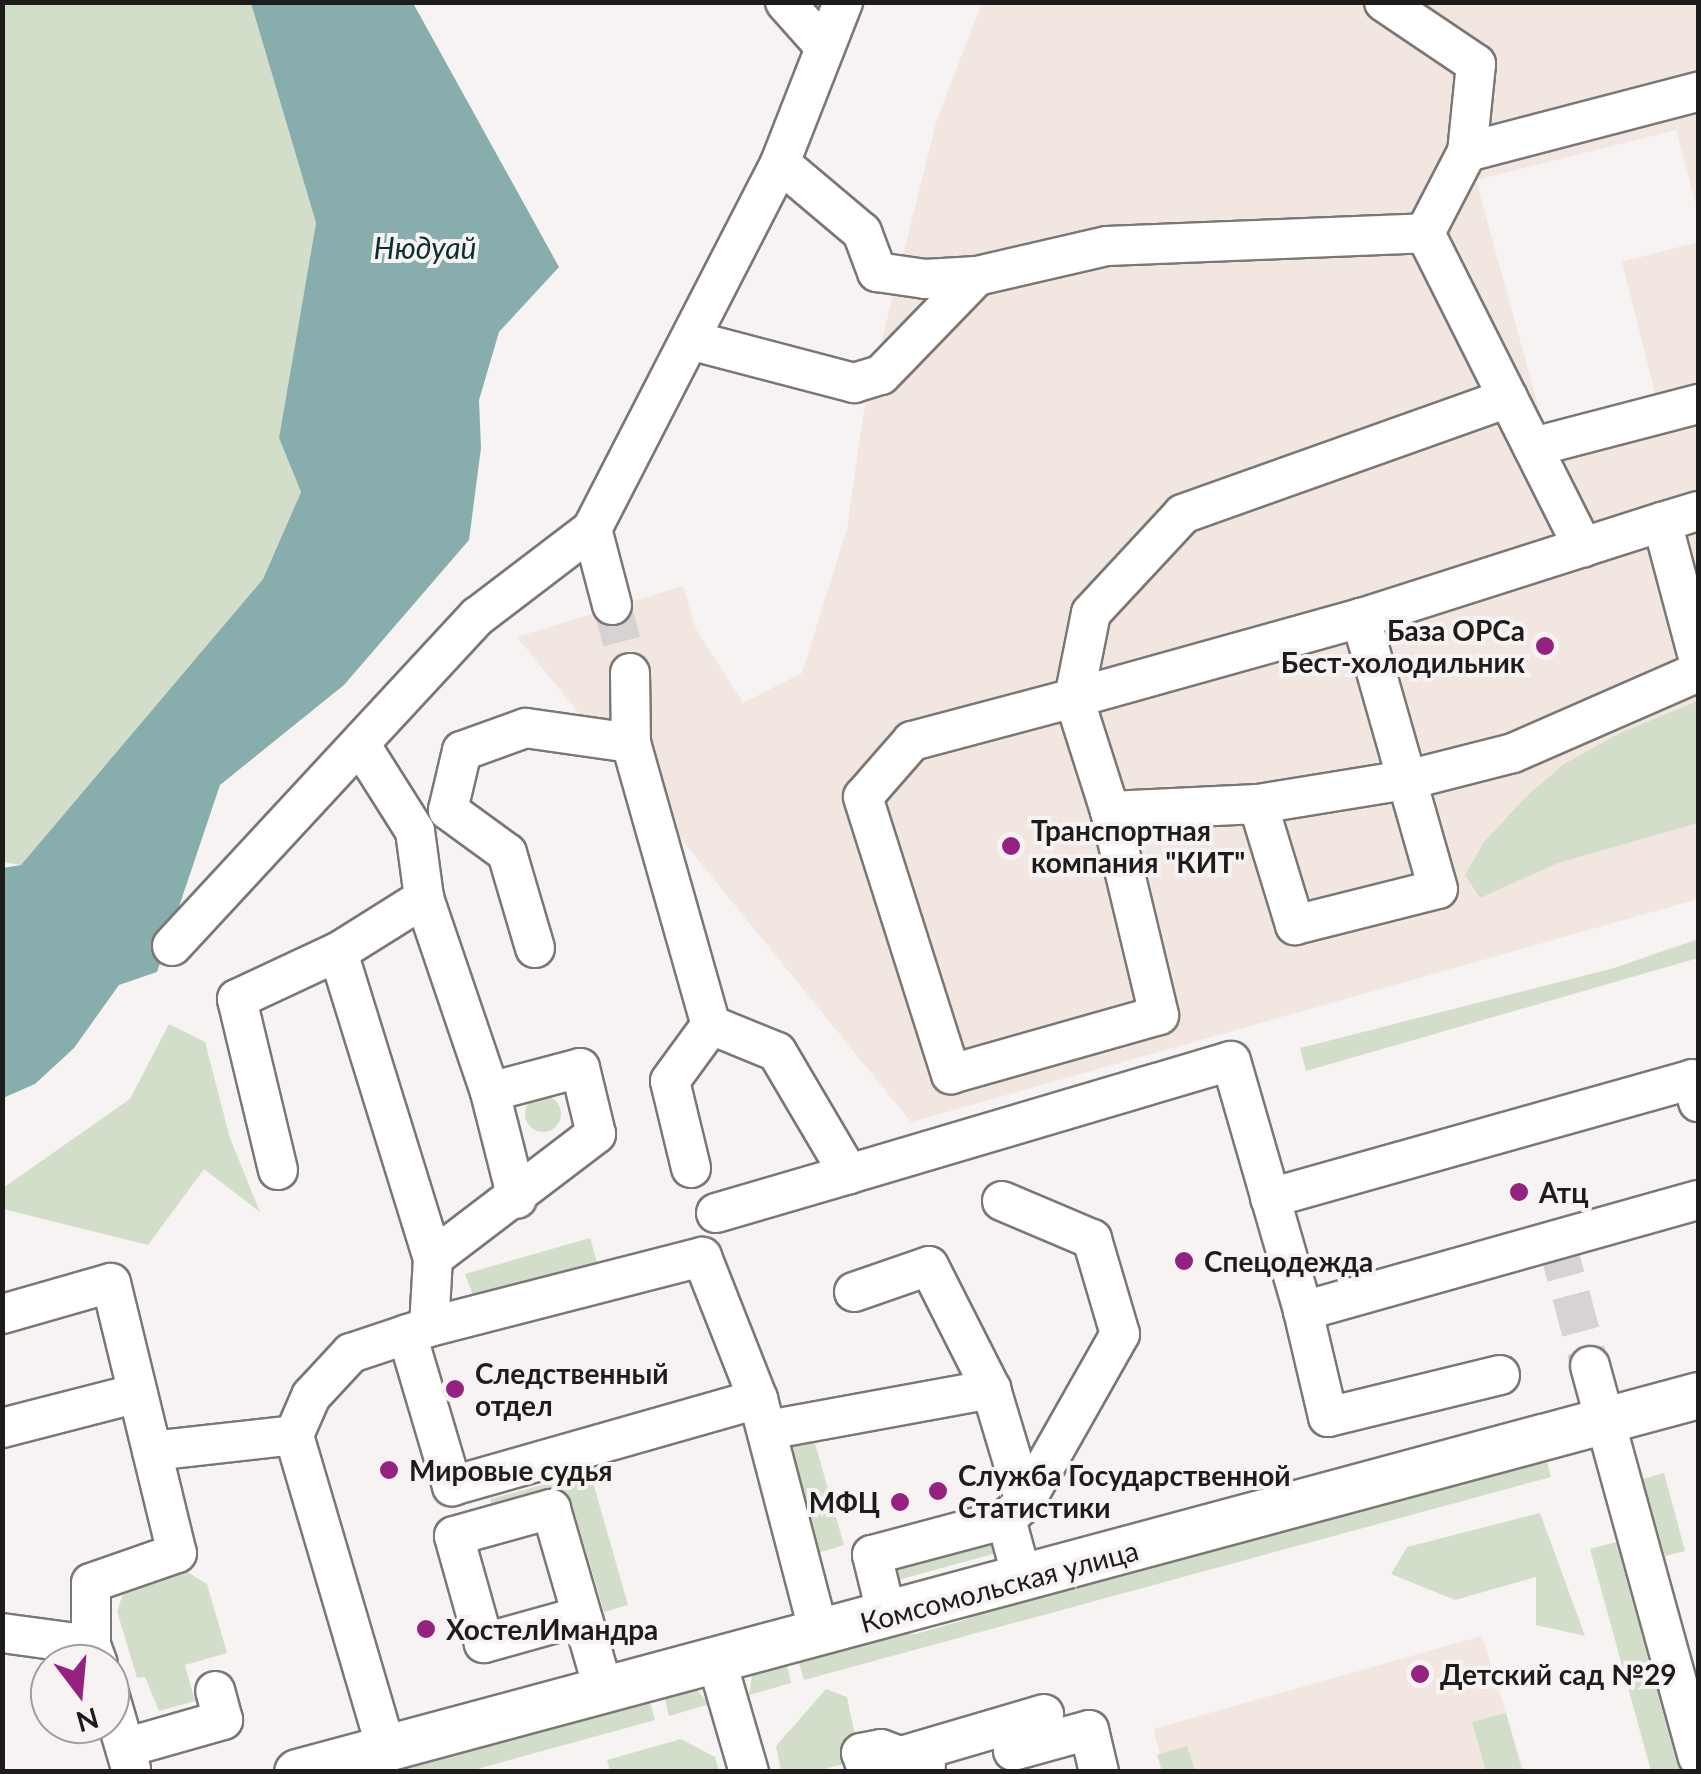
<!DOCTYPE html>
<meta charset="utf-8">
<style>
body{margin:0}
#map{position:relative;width:1701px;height:1774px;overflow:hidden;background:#f7f3f2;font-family:Lato,sans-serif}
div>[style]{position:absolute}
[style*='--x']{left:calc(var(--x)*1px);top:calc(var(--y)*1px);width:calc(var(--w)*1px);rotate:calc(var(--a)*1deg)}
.built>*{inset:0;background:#f1e6e0}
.green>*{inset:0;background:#d2deca}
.round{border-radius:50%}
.water>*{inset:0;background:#87adad}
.minor-tunnel>*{height:38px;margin-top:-19px;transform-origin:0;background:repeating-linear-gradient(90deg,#d6d3d2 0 38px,transparent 0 57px)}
.roads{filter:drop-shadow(2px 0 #7a7775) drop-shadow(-2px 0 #7a7775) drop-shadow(0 2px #7a7775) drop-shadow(0 -2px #7a7775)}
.minor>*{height:38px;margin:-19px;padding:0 19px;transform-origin:19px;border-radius:19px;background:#fff}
.major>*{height:45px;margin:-22.5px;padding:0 22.5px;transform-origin:22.5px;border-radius:22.5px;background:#fff}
.dots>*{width:28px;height:28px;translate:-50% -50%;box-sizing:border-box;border:5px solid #f7f3f2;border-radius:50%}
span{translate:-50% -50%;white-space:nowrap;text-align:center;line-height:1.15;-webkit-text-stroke:8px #f7f3f2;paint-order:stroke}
.poi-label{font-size:28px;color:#1d1c1b;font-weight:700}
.right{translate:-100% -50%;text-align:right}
.left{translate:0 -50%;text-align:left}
.street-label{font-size:28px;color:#1d1c1b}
.water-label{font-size:30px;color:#083030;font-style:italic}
.frame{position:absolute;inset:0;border:5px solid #1d1c1b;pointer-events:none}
.north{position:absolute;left:30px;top:1644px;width:100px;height:100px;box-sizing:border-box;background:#f7f3f2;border:2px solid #a09d9c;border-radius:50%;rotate:164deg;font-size:28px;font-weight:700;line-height:40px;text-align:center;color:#1d1c1b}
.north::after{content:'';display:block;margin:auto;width:35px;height:45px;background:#962280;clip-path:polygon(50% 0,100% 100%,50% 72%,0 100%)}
</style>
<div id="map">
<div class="built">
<div style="clip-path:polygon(982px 3px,1698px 3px,1698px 212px,1676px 130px,1476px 180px,1545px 431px,1657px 401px,1622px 262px,1698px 242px,1698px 899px,911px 1122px,517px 637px,683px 586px,696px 629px,743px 703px,802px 673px,847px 529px,863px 416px,937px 119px)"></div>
<div style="clip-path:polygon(1482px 1636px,1524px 1771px,1165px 1771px,1153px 1729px)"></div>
</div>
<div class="green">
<div style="clip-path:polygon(3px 3px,251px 3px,316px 223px,279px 438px,301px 492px,263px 579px,21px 865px,3px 862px)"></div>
<div style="clip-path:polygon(1698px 701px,1698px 823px,1558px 863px,1480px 898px,1465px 875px,1484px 842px,1527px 796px,1564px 764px,1620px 733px)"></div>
<div style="clip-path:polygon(1698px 939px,1698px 958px,1306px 1071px,1300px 1048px,1614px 968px)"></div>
<div style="clip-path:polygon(169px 1024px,205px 1042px,230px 1138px,260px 1212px,204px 1169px,148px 1245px,3px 1209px,3px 1188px,130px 1099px)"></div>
<div class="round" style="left:525px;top:1096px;width:36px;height:36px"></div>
<div style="clip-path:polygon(590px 1238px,597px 1262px,474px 1298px,465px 1274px)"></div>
<div style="clip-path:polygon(814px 1440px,844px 1545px,815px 1554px,785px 1448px)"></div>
<div style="clip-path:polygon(1545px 1454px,1551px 1477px,804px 1680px,797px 1656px,882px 1633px,916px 1634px,968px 1619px,991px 1602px)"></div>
<div style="clip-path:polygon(590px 1472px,628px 1605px,604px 1612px,570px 1497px,496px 1517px,490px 1499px)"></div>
<div style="clip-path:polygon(1664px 1473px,1685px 1551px,1665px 1556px,1643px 1479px)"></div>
<div style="clip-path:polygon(1540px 1513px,1585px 1636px,1536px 1625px,1536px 1577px,1455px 1600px,1391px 1574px,1407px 1547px)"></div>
<div style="clip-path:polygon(1000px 1538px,1004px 1551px,887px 1583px,884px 1571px)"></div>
<div style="clip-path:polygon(1616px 1542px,1679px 1771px,1651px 1771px,1590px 1549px)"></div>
<div style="clip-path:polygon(179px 1567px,207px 1584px,227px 1653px,185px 1665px,195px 1701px,159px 1711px,145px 1677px,137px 1678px,117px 1611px,127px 1583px)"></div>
<div style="clip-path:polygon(786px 1660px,791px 1683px,749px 1695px,753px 1669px)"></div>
<div style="clip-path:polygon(691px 1684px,710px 1704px,669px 1716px,663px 1691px)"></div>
<div style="clip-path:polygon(826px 1689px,847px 1697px,860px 1760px,816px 1771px,781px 1771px,776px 1746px)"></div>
<div style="clip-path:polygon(649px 1699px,655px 1720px,470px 1771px,388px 1772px)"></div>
<div style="clip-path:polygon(1506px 1713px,1522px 1771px,1486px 1771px,1472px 1722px)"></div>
<div style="clip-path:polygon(681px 1739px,715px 1757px,719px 1771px,610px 1771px,607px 1760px)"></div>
<div style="clip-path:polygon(1187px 1746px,1195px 1771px,1162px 1771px,1157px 1755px)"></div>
</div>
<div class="water">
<div style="clip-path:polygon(251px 3px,413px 3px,559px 267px,499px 332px,479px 400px,481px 448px,469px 540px,344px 685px,220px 785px,157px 972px,119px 985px,74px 1048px,35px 1084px,3px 1098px,3px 868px,21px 865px,263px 579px,301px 492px,279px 438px,316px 223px)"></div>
</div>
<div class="minor-tunnel">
<div style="--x:612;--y:605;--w:70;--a:75.2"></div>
<div style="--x:1556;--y:1240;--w:131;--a:74.9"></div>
</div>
<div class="roads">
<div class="minor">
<div style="--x:785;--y:2;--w:59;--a:48.4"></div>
<div style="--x:1384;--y:2;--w:111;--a:34"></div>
<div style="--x:1476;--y:64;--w:88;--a:95.8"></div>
<div style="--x:780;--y:163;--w:107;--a:40.1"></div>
<div style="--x:862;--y:232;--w:43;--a:69.4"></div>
<div style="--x:877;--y:272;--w:49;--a:8.3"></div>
<div style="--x:925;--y:279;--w:52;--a:-3.3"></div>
<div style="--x:1425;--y:233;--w:352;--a:63.3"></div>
<div style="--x:690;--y:340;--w:170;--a:14.7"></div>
<div style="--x:854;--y:383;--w:28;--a:-17"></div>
<div style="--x:881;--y:375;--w:138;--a:-45.9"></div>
<div style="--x:977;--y:276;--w:133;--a:-13"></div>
<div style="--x:1107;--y:246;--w:318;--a:-2.3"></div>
<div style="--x:1425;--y:233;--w:91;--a:-62.6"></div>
<div style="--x:1467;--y:152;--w:239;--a:-14.6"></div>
<div style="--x:1508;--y:398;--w:345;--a:160.4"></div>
<div style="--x:1183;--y:514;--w:135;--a:132.9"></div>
<div style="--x:1091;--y:613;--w:87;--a:101.3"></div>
<div style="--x:1074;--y:698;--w:168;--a:165.1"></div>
<div style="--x:912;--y:741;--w:74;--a:131.2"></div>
<div style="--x:863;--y:797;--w:291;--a:72.4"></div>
<div style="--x:951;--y:1074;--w:216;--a:-15.8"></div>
<div style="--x:1159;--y:1015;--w:210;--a:-103.5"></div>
<div style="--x:1110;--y:811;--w:119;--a:-107.7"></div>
<div style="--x:1074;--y:698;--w:298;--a:-15.6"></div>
<div style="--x:1361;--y:618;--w:316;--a:-17.7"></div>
<div style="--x:1662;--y:522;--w:140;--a:75.1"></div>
<div style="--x:1533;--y:447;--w:171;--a:-14.6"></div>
<div style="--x:1662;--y:522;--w:38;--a:-17"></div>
<div style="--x:612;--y:605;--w:79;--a:-104.7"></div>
<div style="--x:592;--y:529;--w:411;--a:-62.8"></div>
<div style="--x:780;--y:163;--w:173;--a:-68.6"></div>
<div style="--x:630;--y:673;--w:70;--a:89.2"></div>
<div style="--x:631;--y:743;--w:293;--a:74.2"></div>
<div style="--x:711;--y:1025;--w:71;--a:22.2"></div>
<div style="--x:777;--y:1052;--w:142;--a:59.5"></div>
<div style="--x:849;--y:1174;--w:398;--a:-16.5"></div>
<div style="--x:1231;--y:1061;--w:260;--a:73.9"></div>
<div style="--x:1303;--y:1311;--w:410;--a:-15.7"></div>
<div style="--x:360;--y:744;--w:103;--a:57.7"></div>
<div style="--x:415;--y:831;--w:68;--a:82.3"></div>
<div style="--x:1258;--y:804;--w:127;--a:73"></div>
<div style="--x:1295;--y:925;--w:147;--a:-14.1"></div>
<div style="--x:1438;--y:889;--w:282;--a:-105.9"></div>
<div style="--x:1110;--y:811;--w:148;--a:-2.7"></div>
<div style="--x:1258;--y:804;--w:151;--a:-9.2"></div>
<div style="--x:1407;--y:780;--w:109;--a:-14.3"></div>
<div style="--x:1513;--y:753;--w:202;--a:-23.6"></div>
<div style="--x:172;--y:946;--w:450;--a:-47.2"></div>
<div style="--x:478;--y:616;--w:143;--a:-37.3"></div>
<div style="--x:535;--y:948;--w:99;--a:-106.4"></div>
<div style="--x:507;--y:853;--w:73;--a:-143.9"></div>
<div style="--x:448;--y:810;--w:61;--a:-76.7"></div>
<div style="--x:462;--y:751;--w:68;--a:-19.8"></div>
<div style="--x:526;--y:728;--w:106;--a:8.1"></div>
<div style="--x:338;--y:952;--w:102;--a:-32.1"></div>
<div style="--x:424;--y:898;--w:205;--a:71.2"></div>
<div style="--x:490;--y:1092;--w:110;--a:75.8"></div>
<div style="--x:691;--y:1168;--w:89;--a:-103.6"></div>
<div style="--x:670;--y:1081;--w:69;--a:-53.8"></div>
<div style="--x:278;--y:1170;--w:176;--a:-103.5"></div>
<div style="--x:237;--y:999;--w:111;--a:-25"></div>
<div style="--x:338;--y:952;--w:320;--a:72.8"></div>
<div style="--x:433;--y:1258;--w:69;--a:93.3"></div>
<div style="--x:1270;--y:1198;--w:438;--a:-15.7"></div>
<div style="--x:1692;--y:1079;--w:24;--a:75"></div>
<div style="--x:1002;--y:1201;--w:98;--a:22.9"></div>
<div style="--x:1092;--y:1239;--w:99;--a:73.6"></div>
<div style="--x:1120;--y:1334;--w:193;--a:119.5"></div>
<div style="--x:1025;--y:1502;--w:25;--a:138"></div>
<div style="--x:716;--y:1213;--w:139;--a:-16.3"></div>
<div style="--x:433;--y:1258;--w:205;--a:-37.3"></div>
<div style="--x:596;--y:1134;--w:68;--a:-103.6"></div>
<div style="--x:580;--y:1068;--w:93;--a:165.1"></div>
<div style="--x:854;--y:1292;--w:79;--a:-19.1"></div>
<div style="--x:929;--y:1266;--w:138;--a:63.2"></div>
<div style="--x:991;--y:1389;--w:118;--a:73.3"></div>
<div style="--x:1303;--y:1311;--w:109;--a:76.7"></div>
<div style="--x:1328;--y:1417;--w:177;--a:-13.7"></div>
<div style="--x:2;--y:1314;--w:113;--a:-15.9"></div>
<div style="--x:111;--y:1283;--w:278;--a:76.3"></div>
<div style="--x:177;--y:1553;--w:91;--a:160.8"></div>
<div style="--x:91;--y:1583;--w:62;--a:90"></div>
<div style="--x:407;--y:1334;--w:159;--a:73.5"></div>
<div style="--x:452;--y:1486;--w:318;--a:-15.9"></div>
<div style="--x:1590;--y:1366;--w:406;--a:74.6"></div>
<div style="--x:2;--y:1428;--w:140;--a:-14.4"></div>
<div style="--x:779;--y:1428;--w:216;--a:-10.4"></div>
<div style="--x:152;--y:1451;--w:143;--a:-6.4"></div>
<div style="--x:581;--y:1616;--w:101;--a:164.4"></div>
<div style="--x:484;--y:1643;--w:111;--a:-105.7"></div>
<div style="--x:454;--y:1536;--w:101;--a:-15.6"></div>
<div style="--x:551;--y:1509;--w:190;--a:73.8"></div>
<div style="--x:887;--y:1616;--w:63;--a:-103.8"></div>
<div style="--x:872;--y:1555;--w:139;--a:-15"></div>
<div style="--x:1006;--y:1519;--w:64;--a:74.7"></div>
<div style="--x:2;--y:1633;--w:90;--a:7.7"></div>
<div style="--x:91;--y:1645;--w:20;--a:70"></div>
<div style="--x:717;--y:1662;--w:115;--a:73.8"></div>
<div style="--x:110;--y:1697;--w:75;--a:73.7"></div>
<div style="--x:128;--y:1747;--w:99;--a:-15.9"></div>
<div style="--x:223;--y:1720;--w:30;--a:-105"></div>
<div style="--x:386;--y:1748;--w:326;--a:-106.4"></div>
<div style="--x:294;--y:1435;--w:43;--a:-66.4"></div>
<div style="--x:311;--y:1396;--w:59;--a:-47.1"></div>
<div style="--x:351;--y:1353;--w:82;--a:-18.4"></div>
<div style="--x:429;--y:1327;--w:282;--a:-14.4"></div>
<div style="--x:702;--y:1257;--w:153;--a:68.5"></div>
<div style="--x:758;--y:1399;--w:243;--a:75.4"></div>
<div style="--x:1013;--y:1751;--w:79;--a:-15.4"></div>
<div style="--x:1089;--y:1730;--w:43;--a:76.6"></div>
<div style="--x:905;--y:1755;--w:145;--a:-16.4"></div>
<div style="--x:868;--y:1772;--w:20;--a:-110"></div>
<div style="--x:861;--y:1753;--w:20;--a:-11"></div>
<div style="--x:881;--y:1749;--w:48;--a:20.7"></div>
</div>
<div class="major">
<div style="--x:297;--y:1772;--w:1451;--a:-15.06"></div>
</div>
</div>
<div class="dots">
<div style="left:1545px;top:646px;background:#962280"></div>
<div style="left:1011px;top:846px;background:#962280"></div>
<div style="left:1519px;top:1192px;background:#962280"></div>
<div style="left:1184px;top:1261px;background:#962280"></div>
<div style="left:455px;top:1389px;background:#962280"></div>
<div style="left:389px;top:1470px;background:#962280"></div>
<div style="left:938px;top:1491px;background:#962280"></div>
<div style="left:900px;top:1502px;background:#962280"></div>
<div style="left:426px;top:1629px;background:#962280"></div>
<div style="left:1420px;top:1674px;background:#962280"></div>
</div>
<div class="poi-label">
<span class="right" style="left:1525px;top:646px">База ОРСа<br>Бест-холодильник</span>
<span class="left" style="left:1031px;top:846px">Транспортная<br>компания "КИТ"</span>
<span class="left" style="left:1539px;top:1192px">Атц</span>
<span class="left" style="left:1204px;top:1261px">Спецодежда</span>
<span class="left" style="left:475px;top:1389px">Следственный<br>отдел</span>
<span class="left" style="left:409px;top:1470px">Мировые судья</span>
<span class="left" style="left:958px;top:1491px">Служба Государственной<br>Статистики</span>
<span class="right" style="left:880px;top:1502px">МФЦ</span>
<span class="left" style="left:446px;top:1629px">ХостелИмандра</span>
<span class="left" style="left:1440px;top:1674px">Детский сад №29</span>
</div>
<div class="street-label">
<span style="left:999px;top:1586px;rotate:-15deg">Комсомольская улица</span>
</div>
<div class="water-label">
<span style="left:425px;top:247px">Нюдуай</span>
</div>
<div class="frame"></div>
<div class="north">N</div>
</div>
